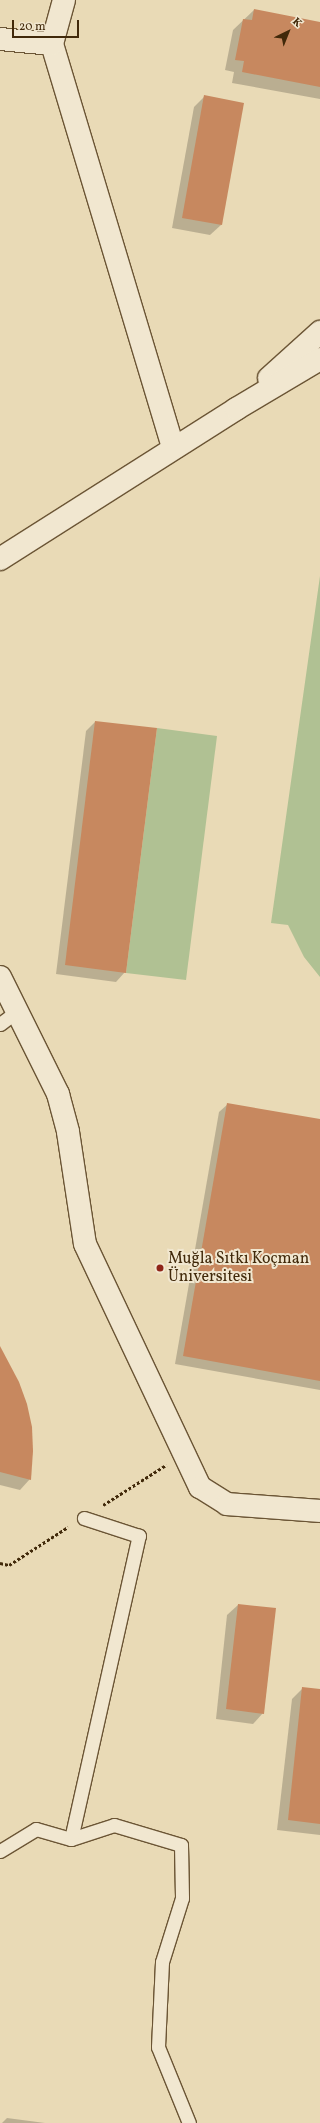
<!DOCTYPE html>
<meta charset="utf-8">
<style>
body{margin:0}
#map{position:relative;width:320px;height:2123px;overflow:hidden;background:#e9dab6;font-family:Vollkorn,serif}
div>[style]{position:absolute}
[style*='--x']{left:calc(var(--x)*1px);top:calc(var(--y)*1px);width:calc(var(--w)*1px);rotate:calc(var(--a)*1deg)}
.green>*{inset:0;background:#b0c193}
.shadow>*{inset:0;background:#0003}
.building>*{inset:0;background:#c7885f}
.path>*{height:2.5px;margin-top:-1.25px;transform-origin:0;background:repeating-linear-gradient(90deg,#41290a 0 3px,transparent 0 5px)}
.roads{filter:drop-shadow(1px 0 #6b5535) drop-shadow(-1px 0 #6b5535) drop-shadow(0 1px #6b5535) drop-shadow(0 -1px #6b5535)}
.lane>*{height:13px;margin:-6.5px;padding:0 6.5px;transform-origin:6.5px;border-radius:6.5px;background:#f1e7d0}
.street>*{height:22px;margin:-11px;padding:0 11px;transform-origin:11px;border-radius:11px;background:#f1e7d0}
.secondary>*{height:22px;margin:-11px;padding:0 11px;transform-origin:11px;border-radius:11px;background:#f1e7d0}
.dots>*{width:11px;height:11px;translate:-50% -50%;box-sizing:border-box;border:2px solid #f1e7d0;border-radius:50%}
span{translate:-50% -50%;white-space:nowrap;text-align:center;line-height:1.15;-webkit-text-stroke:4px #f1e7d0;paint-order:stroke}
.poi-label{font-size:16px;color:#41290a}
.left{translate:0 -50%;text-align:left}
.north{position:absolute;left:268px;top:12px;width:40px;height:40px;-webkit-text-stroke:3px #f1e7d0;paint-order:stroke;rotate:43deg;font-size:11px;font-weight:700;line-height:16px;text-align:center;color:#41290a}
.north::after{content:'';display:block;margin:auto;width:14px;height:18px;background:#41290a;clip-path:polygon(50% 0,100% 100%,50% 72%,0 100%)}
.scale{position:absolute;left:12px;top:20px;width:67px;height:18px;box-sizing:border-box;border:2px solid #41290a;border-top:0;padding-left:5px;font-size:12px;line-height:14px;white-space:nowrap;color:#41290a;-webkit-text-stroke:3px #f1e7d0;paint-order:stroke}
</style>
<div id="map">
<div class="green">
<div style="clip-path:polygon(320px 576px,320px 977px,304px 957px,288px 925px,271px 923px)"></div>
<div style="clip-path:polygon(157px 728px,217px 736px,186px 980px,126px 973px)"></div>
</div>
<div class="shadow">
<div style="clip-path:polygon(254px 10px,320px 23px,320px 99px,232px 83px,234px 72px,225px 70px,233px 30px)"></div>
<div style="clip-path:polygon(205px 96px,221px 225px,210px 235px,172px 228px,194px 107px)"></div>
<div style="clip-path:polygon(95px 722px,125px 972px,116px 982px,56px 974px,86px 731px)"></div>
<div style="clip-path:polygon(228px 1104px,320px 1120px,320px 1390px,175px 1364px,219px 1112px)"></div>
<div style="clip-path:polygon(0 1352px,30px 1479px,20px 1490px,0 1485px)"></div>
<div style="clip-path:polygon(238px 1605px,263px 1713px,253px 1724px,216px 1719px,227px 1615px)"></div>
<div style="clip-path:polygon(303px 1688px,320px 1690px,320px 1835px,277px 1830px,292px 1699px)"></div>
<div style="clip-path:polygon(7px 2118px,45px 2123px,2px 2123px)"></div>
</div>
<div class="building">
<div style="clip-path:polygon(254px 9px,320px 22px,320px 87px,242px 72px,244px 61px,235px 60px,243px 19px,252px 20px)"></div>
<div style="clip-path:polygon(204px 95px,244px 103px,222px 225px,182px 218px)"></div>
<div style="clip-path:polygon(95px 721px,157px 728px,126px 973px,65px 965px)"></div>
<div style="clip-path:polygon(227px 1103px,320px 1119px,320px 1381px,183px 1356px)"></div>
<div style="clip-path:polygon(0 1346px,19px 1382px,27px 1404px,32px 1427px,33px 1451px,31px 1480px,0 1472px)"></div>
<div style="clip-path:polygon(238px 1604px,276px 1608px,264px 1714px,226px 1709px)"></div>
<div style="clip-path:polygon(302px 1687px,320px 1689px,320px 1824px,288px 1820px)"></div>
</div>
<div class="path">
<div style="--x:103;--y:1505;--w:75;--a:-32.4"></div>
<div style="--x:0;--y:1563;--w:9;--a:13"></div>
<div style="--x:9;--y:1565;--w:70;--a:-32.8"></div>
</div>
<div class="roads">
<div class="lane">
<div style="--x:0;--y:1024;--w:21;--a:-37"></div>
<div style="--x:71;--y:1839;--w:45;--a:-18"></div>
<div style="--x:114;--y:1825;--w:70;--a:16.6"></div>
<div style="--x:181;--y:1845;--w:53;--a:88.9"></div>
<div style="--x:182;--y:1898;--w:67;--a:107.4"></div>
<div style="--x:162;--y:1962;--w:85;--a:92.7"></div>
<div style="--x:158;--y:2047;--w:82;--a:67.8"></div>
<div style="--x:0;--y:1851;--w:42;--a:-31.4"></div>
<div style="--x:36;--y:1829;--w:36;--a:16"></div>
<div style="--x:71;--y:1839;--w:311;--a:-77.4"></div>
<div style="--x:139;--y:1536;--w:58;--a:-161.9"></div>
</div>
<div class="street">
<div style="--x:64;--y:0;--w:46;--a:105.3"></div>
<div style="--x:52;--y:44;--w:422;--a:73.3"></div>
<div style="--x:0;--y:39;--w:52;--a:5.5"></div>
<div style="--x:0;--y:977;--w:131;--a:63.6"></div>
<div style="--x:58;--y:1094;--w:39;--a:75"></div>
<div style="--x:68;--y:1132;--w:113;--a:81.4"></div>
<div style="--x:85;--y:1244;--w:269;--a:64.7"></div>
<div style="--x:200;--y:1487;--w:32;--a:32"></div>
<div style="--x:227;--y:1504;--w:93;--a:4.3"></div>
</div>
<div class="secondary">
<div style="--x:269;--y:378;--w:69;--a:-42"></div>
<div style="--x:0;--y:559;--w:280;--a:-32.4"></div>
<div style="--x:236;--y:409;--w:98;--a:-30.8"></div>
</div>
</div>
<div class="dots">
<div style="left:160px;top:1268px;background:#8f2418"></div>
</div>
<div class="poi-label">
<span class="left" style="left:168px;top:1268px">Muğla Sıtkı Koçman<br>Üniversitesi</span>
</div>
<div class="north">K</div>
<div class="scale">20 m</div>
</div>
